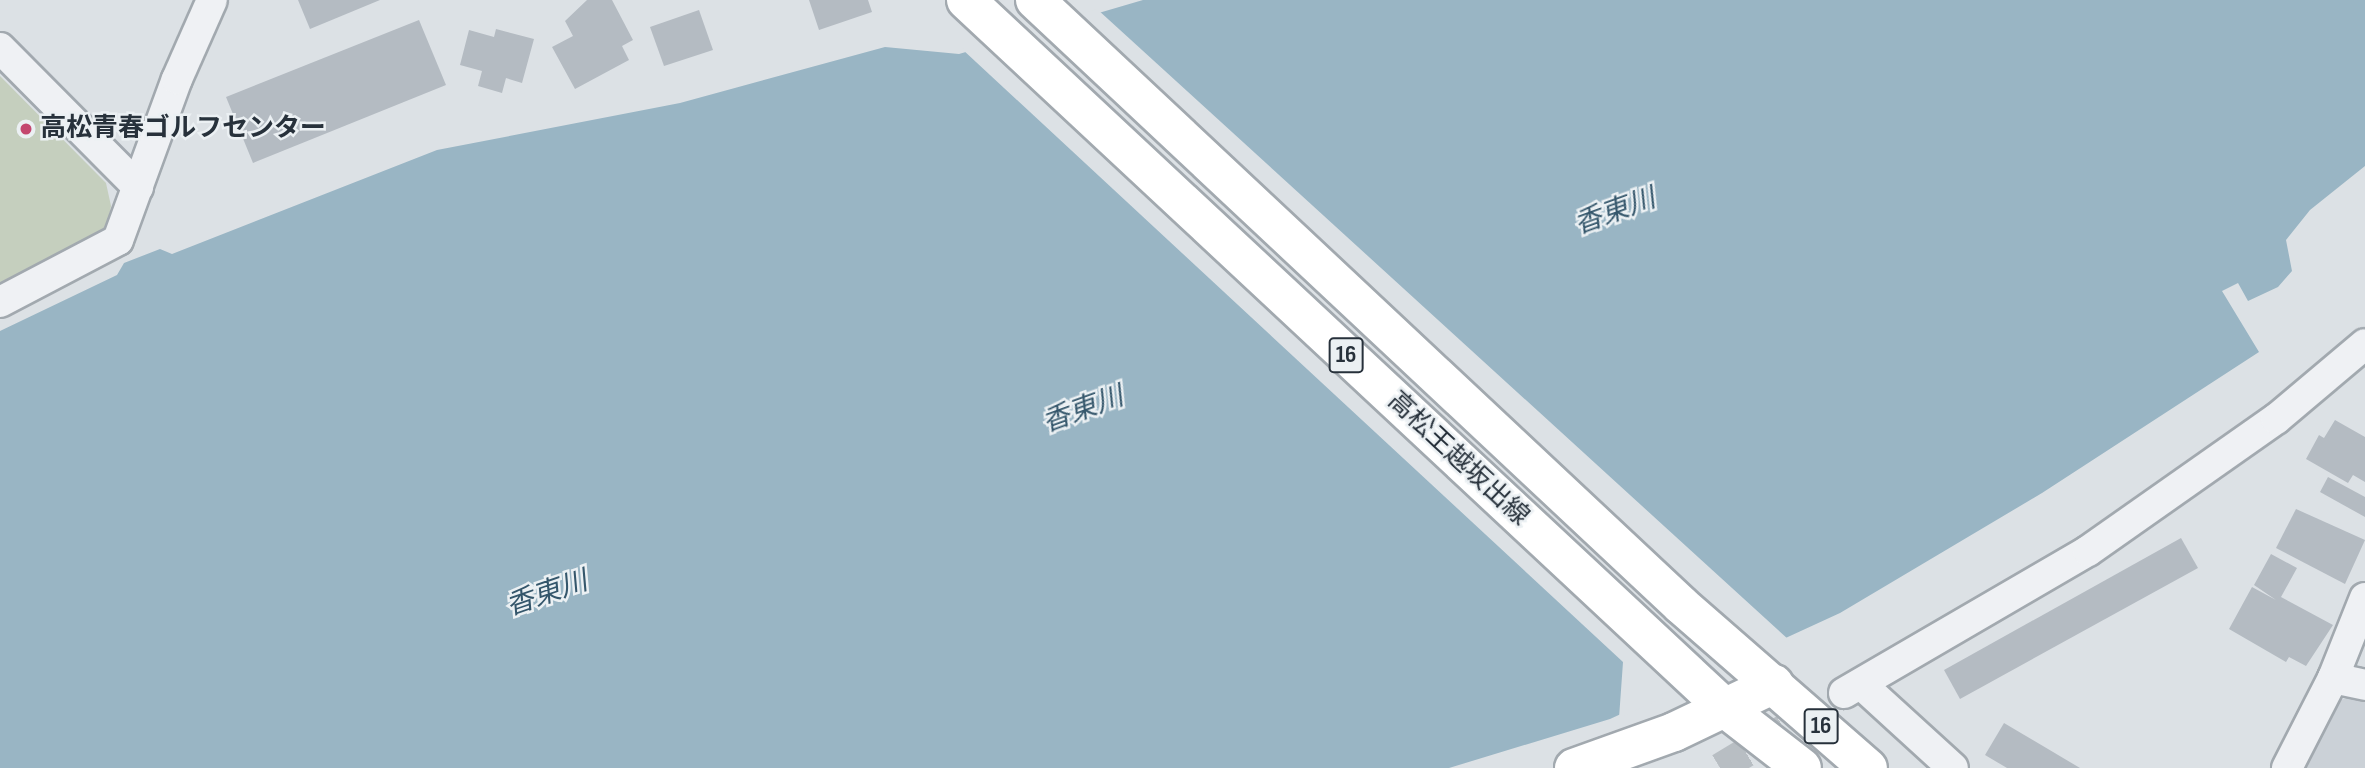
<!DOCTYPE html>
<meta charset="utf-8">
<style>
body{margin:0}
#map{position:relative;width:2365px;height:768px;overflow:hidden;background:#dce1e5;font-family:"Sofia Sans Condensed","Noto Sans JP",sans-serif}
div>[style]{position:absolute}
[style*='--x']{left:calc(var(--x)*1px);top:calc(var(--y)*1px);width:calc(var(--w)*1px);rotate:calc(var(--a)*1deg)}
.built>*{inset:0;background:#cbd1d7}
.green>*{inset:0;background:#c5cfbe}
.water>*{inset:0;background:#99b5c4}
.pier>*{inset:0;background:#dce1e5}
.building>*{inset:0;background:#b4bbc2}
.street-tunnel>*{height:30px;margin-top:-15px;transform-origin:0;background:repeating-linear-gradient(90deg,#b8bec3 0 30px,transparent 0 45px)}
.roads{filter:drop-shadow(2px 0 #a2a9af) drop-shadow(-2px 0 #a2a9af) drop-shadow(0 2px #a2a9af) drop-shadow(0 -2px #a2a9af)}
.street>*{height:30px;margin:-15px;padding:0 15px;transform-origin:15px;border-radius:15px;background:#eff1f4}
.secondary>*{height:38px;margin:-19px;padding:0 19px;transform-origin:19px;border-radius:19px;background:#fff}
.primary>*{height:38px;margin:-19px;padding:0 19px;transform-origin:19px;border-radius:19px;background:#fff}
.dots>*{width:19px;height:19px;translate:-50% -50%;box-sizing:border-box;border:4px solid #ebf0f3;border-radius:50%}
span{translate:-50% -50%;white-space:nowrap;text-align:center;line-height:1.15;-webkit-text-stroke:5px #ebf0f3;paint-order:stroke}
.shield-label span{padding:2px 5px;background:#ebf0f3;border:2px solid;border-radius:5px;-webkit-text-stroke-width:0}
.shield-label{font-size:24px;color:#27313b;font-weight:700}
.poi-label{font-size:26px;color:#27313b;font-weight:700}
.left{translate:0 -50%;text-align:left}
.street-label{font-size:26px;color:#27313b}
.water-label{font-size:28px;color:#34566b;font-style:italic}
</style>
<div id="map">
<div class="built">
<div style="clip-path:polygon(2353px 695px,2365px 698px,2365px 768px,2300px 768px,2334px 703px)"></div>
</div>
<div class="green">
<div style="clip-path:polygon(0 76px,106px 183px,111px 206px,106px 232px,0 290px)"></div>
</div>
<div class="water">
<div style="clip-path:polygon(1143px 0,2365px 0,2365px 166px,2310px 210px,2286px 240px,2292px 271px,2278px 287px,2248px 301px,2238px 283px,2222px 291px,2259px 352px,2042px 493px,1840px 613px,1610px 719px,1449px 768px,0 768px,0 331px,117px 275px,124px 263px,160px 249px,172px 254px,437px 150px,680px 103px,885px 47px,959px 54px)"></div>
</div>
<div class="pier">
<div style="clip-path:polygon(1097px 9px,1789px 640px,1619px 718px,1623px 662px,962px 49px)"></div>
</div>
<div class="building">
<div style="clip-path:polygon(298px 0,380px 0,310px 29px)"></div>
<div style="clip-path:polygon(587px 0,612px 0,633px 40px,622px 46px,629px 60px,575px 89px,552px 47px,573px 36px,565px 21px)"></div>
<div style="clip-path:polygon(809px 0,868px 0,872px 12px,819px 30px)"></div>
<div style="clip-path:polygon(699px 10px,713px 50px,664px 66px,650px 27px)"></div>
<div style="clip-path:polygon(419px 20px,446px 85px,253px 163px,226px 97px)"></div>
<div style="clip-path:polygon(496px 29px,534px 39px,522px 83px,506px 78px,502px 93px,478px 86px,482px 71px,460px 65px,469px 30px,494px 37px)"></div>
<div style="clip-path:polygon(2335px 420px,2365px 437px,2365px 482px,2353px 475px,2348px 483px,2306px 459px,2319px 435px,2324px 438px)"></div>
<div style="clip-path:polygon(2328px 477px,2365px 497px,2365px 517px,2320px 492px)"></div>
<div style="clip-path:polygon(2296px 509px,2365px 540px,2345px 584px,2276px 548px)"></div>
<div style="clip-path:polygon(2181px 538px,2198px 568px,1960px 699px,1944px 670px)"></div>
<div style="clip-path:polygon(2271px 554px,2297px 568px,2281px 597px,2333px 625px,2306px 666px,2289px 657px,2286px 662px,2229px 629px,2252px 587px,2276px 600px,2254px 585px)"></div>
<div style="clip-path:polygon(2004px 723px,2080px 768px,2007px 768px,1985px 755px)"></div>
</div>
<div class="street-tunnel">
<div style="--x:1720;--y:768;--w:145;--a:-31.2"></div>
</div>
<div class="roads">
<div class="street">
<div style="--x:0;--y:48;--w:196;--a:45.2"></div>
<div style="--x:0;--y:302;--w:133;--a:-27.7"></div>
<div style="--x:118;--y:240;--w:171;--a:-69.9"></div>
<div style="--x:177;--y:79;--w:86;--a:-66.1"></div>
<div style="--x:2333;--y:678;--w:86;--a:-68.2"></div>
<div style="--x:1862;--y:685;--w:123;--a:42.4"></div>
<div style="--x:1844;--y:693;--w:282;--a:-30.2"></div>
<div style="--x:2088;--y:551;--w:230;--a:-35.1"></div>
<div style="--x:2276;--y:419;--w:116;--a:-40.1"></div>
<div style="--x:2287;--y:768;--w:101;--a:-62.9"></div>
<div style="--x:2333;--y:678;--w:33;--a:12"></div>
</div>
<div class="secondary">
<div style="--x:1574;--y:768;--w:106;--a:-19.8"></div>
<div style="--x:1674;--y:732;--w:111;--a:-25.6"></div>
</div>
<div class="primary">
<div style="--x:966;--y:0;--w:1039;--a:43.01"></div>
<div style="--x:1726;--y:709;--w:96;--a:37.8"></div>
<div style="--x:1035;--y:0;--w:885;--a:43.12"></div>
<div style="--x:1681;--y:605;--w:248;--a:41.1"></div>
</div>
</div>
<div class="dots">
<div style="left:26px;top:129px;background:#c4476f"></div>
</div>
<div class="shield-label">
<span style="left:1346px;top:355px">16</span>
<span style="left:1821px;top:726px">16</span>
</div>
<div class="poi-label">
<span class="left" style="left:40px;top:129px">高松青春ゴルフセンター</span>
</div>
<div class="street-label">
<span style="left:1458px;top:459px;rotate:43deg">高松王越坂出線</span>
</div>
<div class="water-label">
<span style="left:1615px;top:212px;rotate:-20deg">香東川</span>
<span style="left:1083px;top:410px;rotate:-20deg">香東川</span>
<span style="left:547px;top:594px;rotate:-19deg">香東川</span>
</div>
</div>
